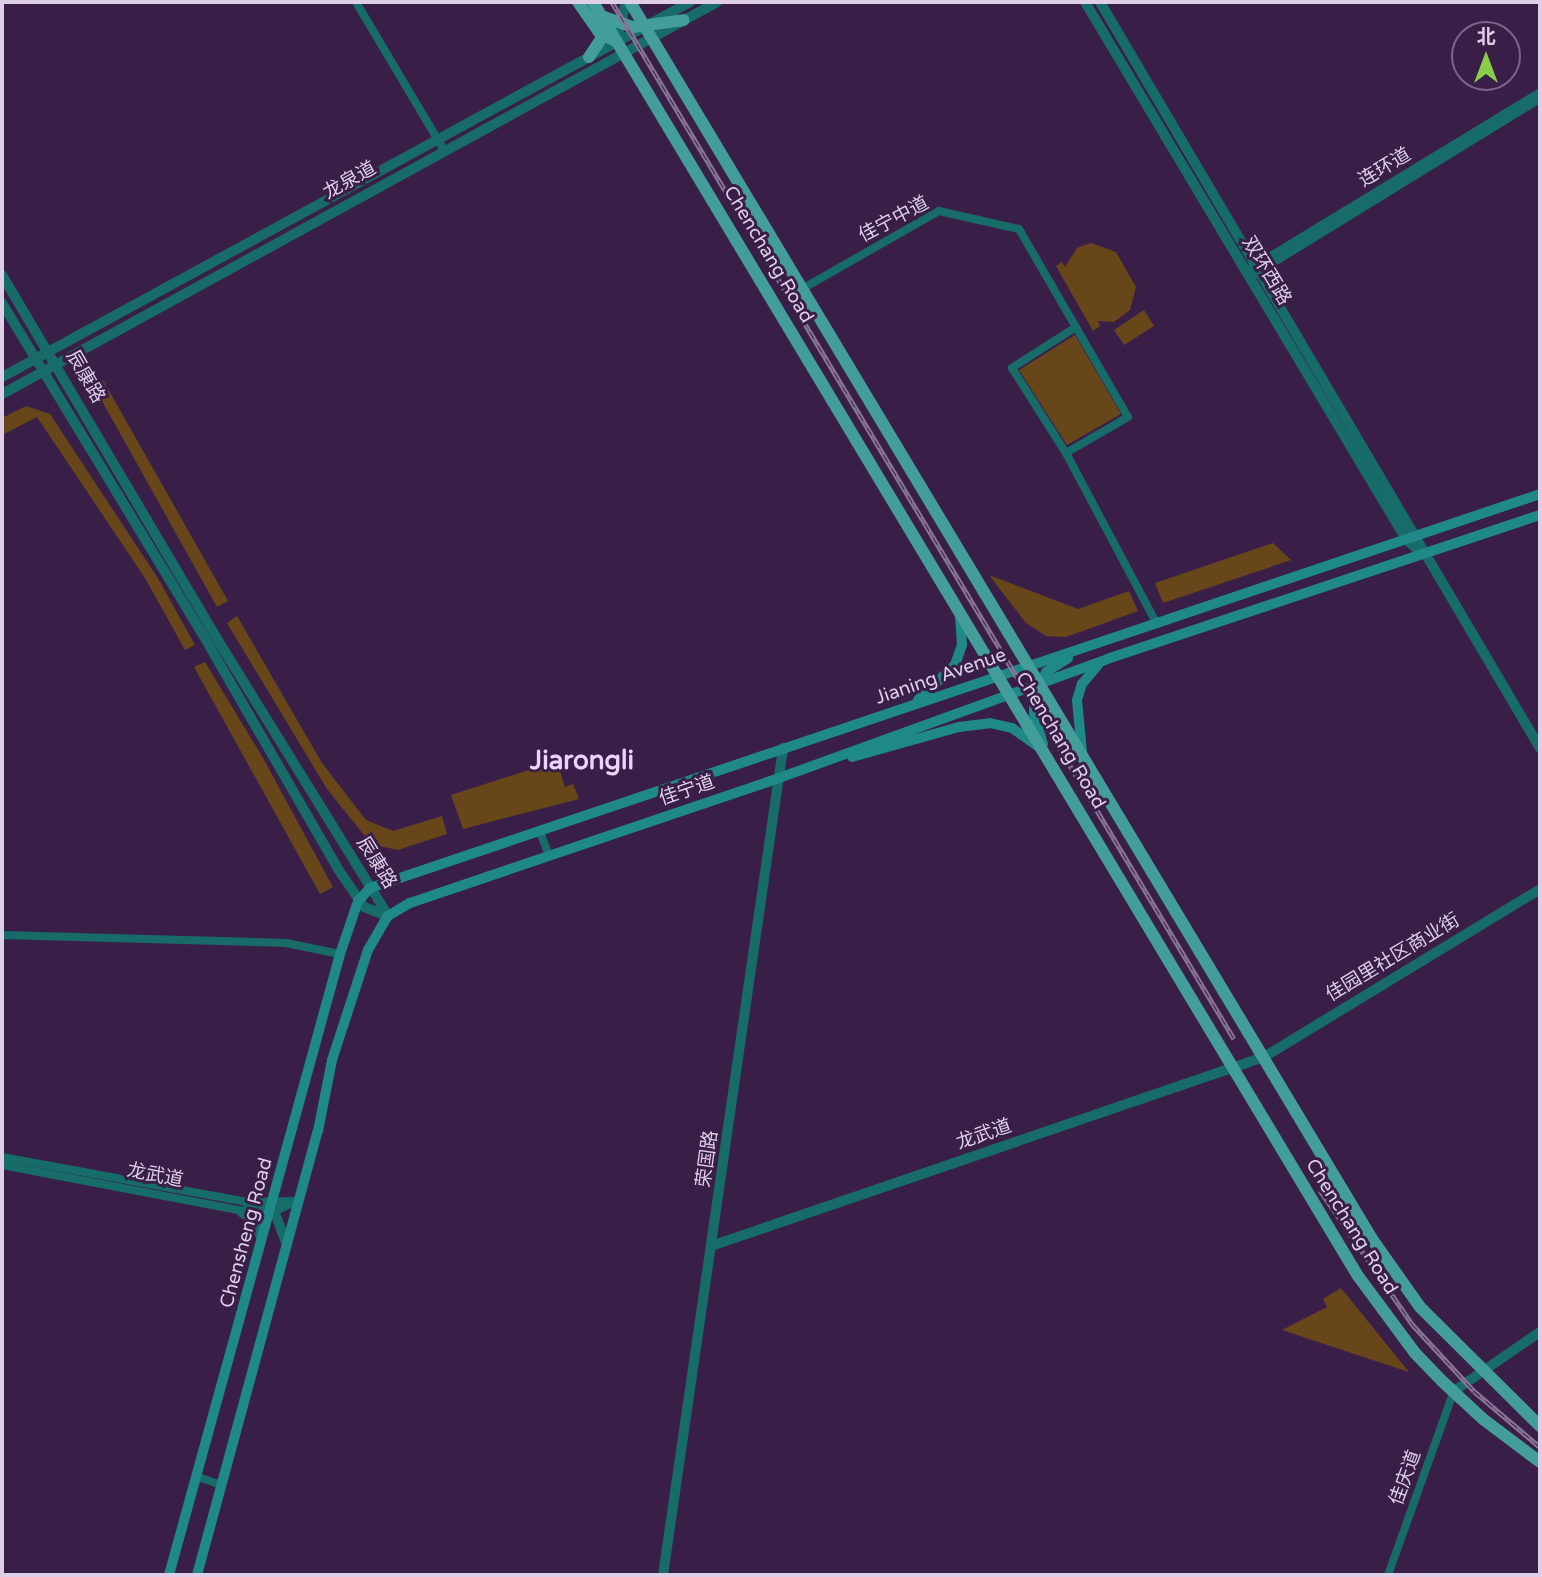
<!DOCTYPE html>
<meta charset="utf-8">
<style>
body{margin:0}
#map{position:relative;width:1542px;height:1577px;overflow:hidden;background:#391f48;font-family:"Varela Round","Noto Sans SC",sans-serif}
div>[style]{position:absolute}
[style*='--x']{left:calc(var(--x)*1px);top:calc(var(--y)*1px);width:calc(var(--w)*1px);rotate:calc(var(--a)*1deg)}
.green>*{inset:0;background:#67471a}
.minor>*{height:8px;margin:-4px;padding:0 4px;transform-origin:4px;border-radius:4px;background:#176b69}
.tertiary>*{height:10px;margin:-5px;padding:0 5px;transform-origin:5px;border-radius:5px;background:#176b69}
.secondary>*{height:10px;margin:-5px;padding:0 5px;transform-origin:5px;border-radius:5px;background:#1e8986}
.primary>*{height:12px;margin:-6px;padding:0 6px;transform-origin:6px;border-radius:6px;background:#439e9b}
.rail>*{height:5px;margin-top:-2.5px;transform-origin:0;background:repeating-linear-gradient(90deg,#391f48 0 8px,#897496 0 16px);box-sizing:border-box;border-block:2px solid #897496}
span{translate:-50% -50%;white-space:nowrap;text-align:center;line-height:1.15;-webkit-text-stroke:6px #391f48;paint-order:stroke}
.street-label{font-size:19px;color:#decee8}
.district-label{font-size:26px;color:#ecd3fc;font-weight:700}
.frame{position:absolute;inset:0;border:4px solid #decee8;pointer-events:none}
.north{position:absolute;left:1451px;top:21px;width:70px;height:70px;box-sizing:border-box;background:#391f48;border:2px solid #7b6588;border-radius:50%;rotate:0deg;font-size:19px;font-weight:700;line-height:28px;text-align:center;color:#decee8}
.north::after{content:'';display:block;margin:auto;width:24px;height:32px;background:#8ace47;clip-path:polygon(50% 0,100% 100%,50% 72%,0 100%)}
</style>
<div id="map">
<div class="green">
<div style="clip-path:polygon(1091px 243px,1116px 252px,1136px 287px,1130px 310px,1114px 322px,1098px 321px,1100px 326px,1093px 331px,1056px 266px,1062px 262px,1065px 267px,1077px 248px)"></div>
<div style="clip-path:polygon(1144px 310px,1154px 326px,1124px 345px,1114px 330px)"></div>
<div style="clip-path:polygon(1075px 335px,1121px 414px,1067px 445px,1019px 370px)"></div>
<div style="clip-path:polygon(103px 380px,228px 601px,217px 607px,97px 392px)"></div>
<div style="clip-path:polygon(26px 406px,50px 414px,159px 580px,195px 645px,185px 650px,145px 578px,37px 417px,2px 435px,2px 418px)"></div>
<div style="clip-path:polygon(1273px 543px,1291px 560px,1163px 603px,1155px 583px)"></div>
<div style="clip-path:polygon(989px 575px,1078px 609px,1129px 591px,1138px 611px,1066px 637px,1046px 636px,1026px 623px)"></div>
<div style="clip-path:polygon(237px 616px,322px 763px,366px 820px,393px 831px,442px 816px,447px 834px,398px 850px,379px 846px,364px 835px,327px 789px,227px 623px)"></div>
<div style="clip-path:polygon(205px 662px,263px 758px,333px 887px,320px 894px,194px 667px)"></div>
<div style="clip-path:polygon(557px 761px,565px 787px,573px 784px,579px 799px,463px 829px,451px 795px)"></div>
<div style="clip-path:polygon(1341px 1288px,1409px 1372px,1282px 1330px,1327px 1307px,1323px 1299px)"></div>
</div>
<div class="minor">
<div style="--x:356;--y:2;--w:172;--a:59.3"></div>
<div style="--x:1246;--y:271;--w:344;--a:-31.3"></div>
<div style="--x:1255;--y:274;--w:334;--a:-31.6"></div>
<div style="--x:802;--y:289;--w:158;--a:-29.7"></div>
<div style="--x:939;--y:211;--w:82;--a:12.7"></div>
<div style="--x:1019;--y:229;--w:217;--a:59.9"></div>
<div style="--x:1128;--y:417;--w:72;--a:149.9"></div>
<div style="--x:1076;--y:327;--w:76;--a:147.4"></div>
<div style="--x:1012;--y:368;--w:101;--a:57.6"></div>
<div style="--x:1066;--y:453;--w:194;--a:62"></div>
<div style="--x:540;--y:832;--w:26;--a:69"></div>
<div style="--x:2;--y:935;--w:284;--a:1.6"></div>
<div style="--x:286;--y:943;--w:55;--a:11.5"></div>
<div style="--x:2;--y:1157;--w:248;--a:10.4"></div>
<div style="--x:246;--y:1202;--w:50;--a:-1.1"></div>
<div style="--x:2;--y:1165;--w:251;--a:10.8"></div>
<div style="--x:249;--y:1212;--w:22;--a:3"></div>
<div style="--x:271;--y:1213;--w:31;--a:-25"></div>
<div style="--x:241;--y:1213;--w:15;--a:32"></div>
<div style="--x:254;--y:1221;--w:20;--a:70"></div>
<div style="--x:198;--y:1477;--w:24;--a:19"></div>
<div style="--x:1388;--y:1575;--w:195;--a:-70.3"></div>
</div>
<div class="tertiary">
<div style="--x:1085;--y:2;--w:626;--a:59.13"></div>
<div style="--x:1406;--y:539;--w:22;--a:43"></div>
<div style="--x:1100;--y:2;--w:866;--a:59.47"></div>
<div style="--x:616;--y:43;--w:42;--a:-76.3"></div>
<div style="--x:2;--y:275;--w:426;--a:59.4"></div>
<div style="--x:219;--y:642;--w:322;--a:58.3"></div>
<div style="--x:2;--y:303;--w:402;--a:58.8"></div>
<div style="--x:210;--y:647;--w:256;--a:60"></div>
<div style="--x:338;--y:869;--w:46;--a:55.6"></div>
<div style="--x:364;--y:907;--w:26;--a:21"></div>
<div style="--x:2;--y:377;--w:784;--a:-28.59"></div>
<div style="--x:2;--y:394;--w:815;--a:-28.73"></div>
<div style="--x:246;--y:1202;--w:33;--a:25"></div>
<div style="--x:276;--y:1216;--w:31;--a:69"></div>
<div style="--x:714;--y:1245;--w:581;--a:-18.87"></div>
<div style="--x:1264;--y:1057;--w:323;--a:-31.3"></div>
<div style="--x:1454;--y:1391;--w:104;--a:-34.5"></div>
<div style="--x:663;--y:1575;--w:836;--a:-81.74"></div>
</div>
<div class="secondary">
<div style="--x:918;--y:700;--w:51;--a:-43.4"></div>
<div style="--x:955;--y:665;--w:21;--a:-71"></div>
<div style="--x:962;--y:645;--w:30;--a:-94"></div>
<div style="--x:1043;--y:744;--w:30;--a:-107"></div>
<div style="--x:1034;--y:715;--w:20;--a:-90"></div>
<div style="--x:1034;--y:695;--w:26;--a:-62"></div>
<div style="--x:1046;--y:672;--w:26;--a:-32"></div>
<div style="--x:1082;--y:752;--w:52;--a:-95.5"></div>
<div style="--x:1077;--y:700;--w:17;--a:-73"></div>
<div style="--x:1082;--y:684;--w:26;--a:-50"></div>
<div style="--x:852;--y:757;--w:111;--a:-15.7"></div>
<div style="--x:959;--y:727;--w:31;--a:-7"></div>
<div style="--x:990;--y:723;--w:23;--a:13"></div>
<div style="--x:1012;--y:728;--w:32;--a:35"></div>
<div style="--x:169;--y:1575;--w:644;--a:-74.6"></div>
<div style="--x:340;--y:954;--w:56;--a:-71.2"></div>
<div style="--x:358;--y:901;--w:18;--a:-47"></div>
<div style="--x:370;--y:888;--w:1235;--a:-18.61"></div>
<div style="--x:197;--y:1575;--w:460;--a:-74.8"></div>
<div style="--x:318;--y:1131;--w:72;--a:-78.8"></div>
<div style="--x:332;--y:1060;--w:116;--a:-71.9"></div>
<div style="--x:368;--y:950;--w:39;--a:-60"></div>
<div style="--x:388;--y:916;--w:26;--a:-31"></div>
<div style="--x:410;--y:903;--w:390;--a:-18.7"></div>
<div style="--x:779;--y:778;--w:349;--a:-19.9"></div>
<div style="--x:1107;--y:659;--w:456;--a:-18.4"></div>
</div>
<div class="primary">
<div style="--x:578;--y:2;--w:37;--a:55"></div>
<div style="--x:599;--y:32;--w:18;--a:29"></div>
<div style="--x:593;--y:2;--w:1486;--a:59.02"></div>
<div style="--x:1358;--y:1276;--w:96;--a:53.5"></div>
<div style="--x:1415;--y:1353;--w:39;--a:46"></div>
<div style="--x:1442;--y:1381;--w:56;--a:42.8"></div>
<div style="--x:1483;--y:1419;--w:71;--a:37"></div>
<div style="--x:630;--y:2;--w:1442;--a:59.04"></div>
<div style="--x:1372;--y:1239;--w:83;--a:54.8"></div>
<div style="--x:1420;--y:1307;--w:169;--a:44.8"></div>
<div style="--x:601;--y:16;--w:34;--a:19"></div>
<div style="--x:633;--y:27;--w:51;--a:-7.8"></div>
<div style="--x:589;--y:57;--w:23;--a:-56"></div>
<div style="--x:602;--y:38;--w:12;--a:-85"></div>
</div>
<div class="rail">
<div style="--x:612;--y:2;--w:1209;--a:59.04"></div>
<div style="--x:1320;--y:1190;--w:163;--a:55.5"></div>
<div style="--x:1412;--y:1324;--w:91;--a:47.2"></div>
<div style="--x:1474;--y:1391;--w:87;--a:40.3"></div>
</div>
<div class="street-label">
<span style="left:1385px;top:168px;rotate:-31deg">连环道</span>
<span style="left:350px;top:181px;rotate:-29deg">龙泉道</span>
<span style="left:894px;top:220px;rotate:-28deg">佳宁中道</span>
<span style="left:768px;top:255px;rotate:59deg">Chenchang Road</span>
<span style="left:1266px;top:271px;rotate:59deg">双环西路</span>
<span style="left:85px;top:377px;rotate:60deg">辰康路</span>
<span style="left:941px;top:677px;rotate:-19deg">Jianing Avenue</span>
<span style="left:1060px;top:741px;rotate:59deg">Chenchang Road</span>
<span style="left:687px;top:791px;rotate:-19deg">佳宁道</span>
<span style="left:376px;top:863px;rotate:58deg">辰康路</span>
<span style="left:1393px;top:958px;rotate:-31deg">佳园里社区商业街</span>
<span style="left:984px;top:1135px;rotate:-19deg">龙武道</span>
<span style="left:708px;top:1159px;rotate:-82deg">荣国路</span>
<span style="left:155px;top:1176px;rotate:11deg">龙武道</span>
<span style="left:1351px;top:1227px;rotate:58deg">Chenchang Road</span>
<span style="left:247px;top:1233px;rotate:-75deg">Chensheng Road</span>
<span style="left:1406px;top:1478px;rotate:-70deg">佳庆道</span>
</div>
<div class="district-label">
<span style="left:582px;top:761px">Jiarongli</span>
</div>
<div class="frame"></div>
<div class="north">北</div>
</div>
